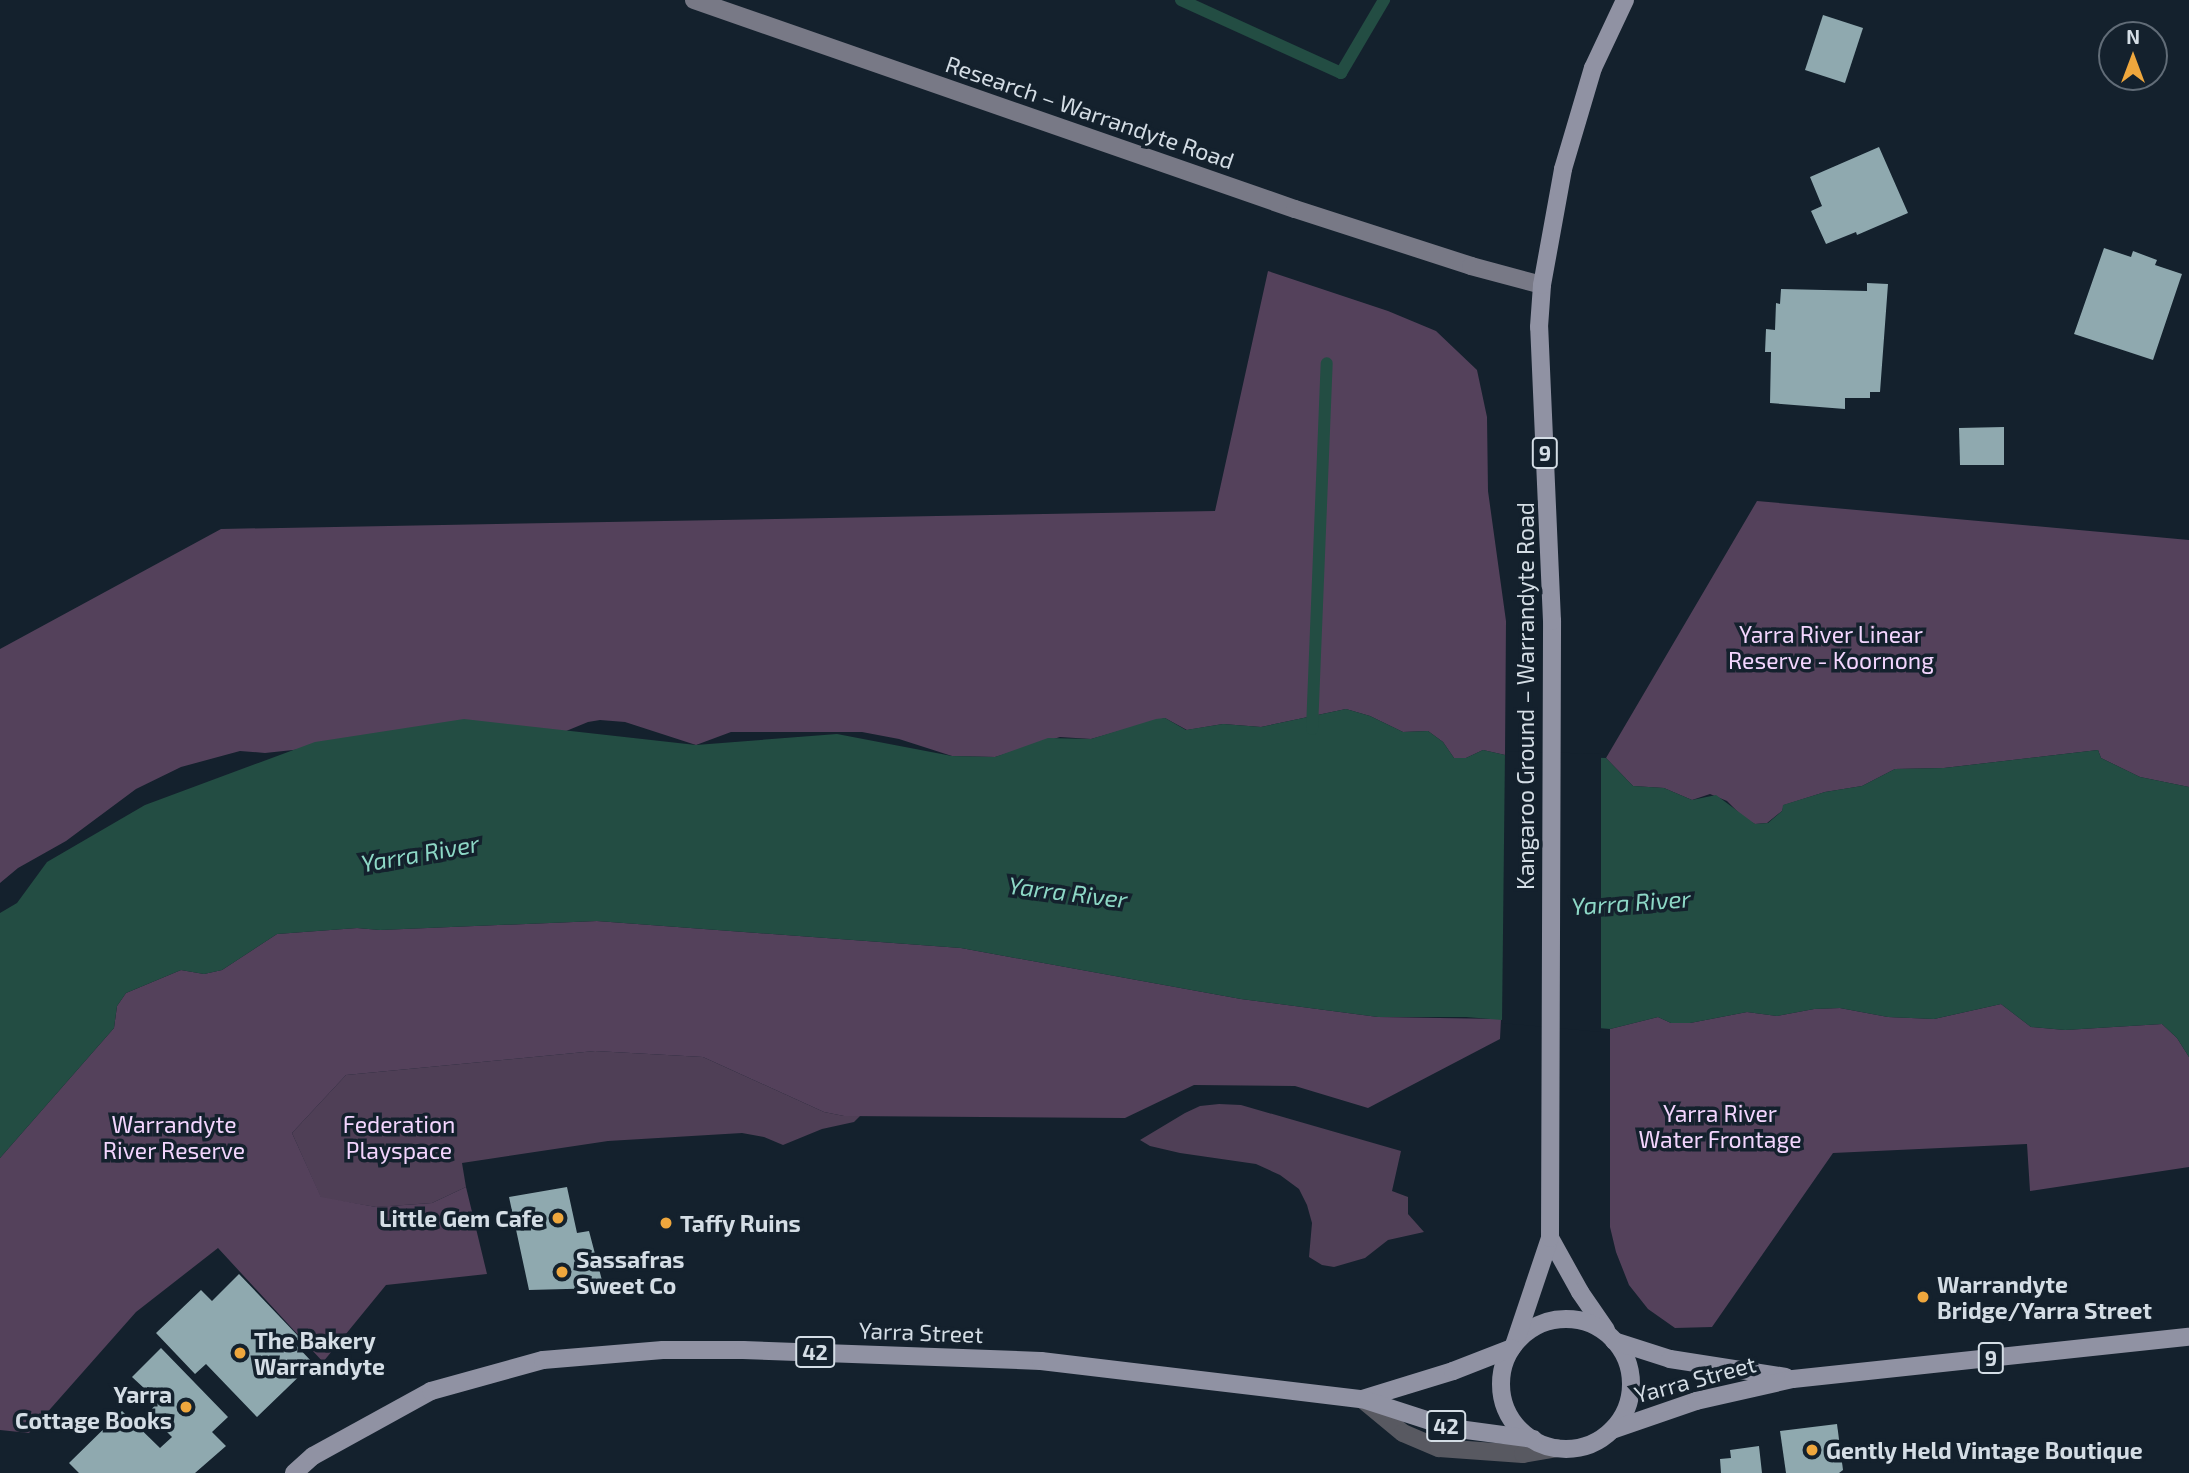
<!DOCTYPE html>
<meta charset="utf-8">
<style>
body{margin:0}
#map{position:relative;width:2189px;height:1473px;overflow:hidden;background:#14212d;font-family:"Exo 2",sans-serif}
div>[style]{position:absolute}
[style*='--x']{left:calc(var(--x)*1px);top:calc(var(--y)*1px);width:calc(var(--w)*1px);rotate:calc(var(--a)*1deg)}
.green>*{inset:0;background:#4f3f56}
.forest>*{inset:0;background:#54415b}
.water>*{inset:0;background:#234d43}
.pier>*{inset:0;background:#14212d}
.stream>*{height:12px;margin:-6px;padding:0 6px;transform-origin:6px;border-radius:6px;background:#234d43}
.building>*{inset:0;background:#8fa9af}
.lane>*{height:18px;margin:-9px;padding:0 9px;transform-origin:9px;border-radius:9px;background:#585961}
.secondary>*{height:18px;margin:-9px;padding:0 9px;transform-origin:9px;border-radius:9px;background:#787986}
.primary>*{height:18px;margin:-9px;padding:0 9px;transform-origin:9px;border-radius:9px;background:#9092a3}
.primary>.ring{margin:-9px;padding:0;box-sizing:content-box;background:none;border:18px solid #9092a3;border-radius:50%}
.dots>*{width:19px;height:19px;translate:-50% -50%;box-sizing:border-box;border:4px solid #14212d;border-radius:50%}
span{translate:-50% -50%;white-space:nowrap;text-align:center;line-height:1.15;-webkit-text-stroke:7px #14212d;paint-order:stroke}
.shield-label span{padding:2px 5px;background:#14212d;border:2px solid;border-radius:5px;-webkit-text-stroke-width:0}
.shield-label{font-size:21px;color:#d4dde5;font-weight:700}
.street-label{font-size:23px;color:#d4dde5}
.park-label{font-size:23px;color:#f3d5fe}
.poi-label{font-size:23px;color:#d4dde5;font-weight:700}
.right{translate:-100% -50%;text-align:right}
.left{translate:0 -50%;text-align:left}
.water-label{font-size:24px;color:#8dd8c6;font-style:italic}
.north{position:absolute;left:2098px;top:21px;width:70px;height:70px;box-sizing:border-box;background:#14212d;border:2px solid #616c77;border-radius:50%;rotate:0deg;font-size:19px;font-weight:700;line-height:28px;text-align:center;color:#d4dde5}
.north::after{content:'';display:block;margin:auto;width:24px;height:32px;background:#efa73d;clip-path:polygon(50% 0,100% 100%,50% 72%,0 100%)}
</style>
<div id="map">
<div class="green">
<div style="clip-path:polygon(595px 1051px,703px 1057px,824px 1112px,844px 1116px,862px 1114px,854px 1122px,822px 1129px,783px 1145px,764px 1137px,742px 1133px,608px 1141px,462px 1163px,466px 1187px,432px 1203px,376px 1207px,321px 1198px,292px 1133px,346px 1075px)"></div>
<div style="clip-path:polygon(1219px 1104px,1241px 1105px,1401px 1151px,1392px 1191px,1408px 1197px,1408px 1214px,1424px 1232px,1388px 1240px,1365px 1258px,1334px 1267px,1322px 1265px,1309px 1257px,1312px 1223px,1307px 1205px,1299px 1189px,1280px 1175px,1256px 1164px,1180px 1153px,1150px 1146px,1140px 1140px,1185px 1113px,1200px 1106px)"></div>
</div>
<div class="forest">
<div style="clip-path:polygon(1268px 271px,1388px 311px,1436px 331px,1477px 370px,1487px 417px,1488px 491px,1506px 621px,1505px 755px,1483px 750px,1466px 758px,1454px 758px,1443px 742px,1428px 731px,1403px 732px,1370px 716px,1346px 709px,1261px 727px,1223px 724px,1187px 730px,1165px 718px,1091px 739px,1060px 737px,995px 757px,952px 756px,899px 739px,862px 732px,731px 732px,696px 745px,625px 722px,600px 720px,588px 722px,554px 736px,321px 747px,265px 753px,240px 751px,181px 767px,136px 789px,66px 841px,18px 868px,0 883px,0 649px,221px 529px,1215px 511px)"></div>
<div style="clip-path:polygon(1757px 501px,2189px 540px,2189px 787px,2140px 777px,2101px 758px,2098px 750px,1944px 768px,1895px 769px,1862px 786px,1825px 792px,1784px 805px,1782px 811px,1767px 823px,1755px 824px,1744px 818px,1727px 801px,1710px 794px,1692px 800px,1664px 788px,1633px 786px,1606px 758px)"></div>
<div style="clip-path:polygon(597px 921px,961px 948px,1241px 999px,1378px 1017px,1501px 1019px,1500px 1039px,1368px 1108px,1295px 1086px,1194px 1085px,1125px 1118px,844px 1116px,824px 1112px,703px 1057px,595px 1051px,346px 1075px,292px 1133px,321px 1197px,376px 1207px,432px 1203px,466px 1187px,487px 1274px,386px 1285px,323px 1362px,218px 1248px,136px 1312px,29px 1433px,0 1430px,0 1158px,114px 1028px,117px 1006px,126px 993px,181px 970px,204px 974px,222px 970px,277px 934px,357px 928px,380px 930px)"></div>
<div style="clip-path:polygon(2001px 1004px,2031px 1027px,2065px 1030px,2162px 1024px,2177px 1038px,2189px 1057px,2189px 1167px,2030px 1191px,2027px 1144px,1833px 1153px,1712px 1327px,1675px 1328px,1648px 1309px,1629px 1285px,1616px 1252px,1610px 1227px,1610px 1029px,1658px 1017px,1671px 1023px,1690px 1023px,1747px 1012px,1777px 1016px,1814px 1009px,1840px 1008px,1888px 1017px,1934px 1019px)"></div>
</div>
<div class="water">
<div style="clip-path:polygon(1346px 709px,1370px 716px,1403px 732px,1428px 731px,1443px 742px,1454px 758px,1466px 758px,1483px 750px,1505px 755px,1606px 758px,1633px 786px,1664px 788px,1692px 800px,1716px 795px,1755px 824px,1768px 823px,1782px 811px,1783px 805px,1825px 792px,1862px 786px,1895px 769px,1944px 768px,2098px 750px,2101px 758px,2140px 777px,2189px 787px,2189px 1057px,2177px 1038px,2162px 1024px,2065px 1030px,2031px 1027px,2001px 1004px,1934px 1019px,1888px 1017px,1840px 1008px,1814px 1009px,1777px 1016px,1747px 1012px,1690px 1023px,1671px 1023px,1658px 1017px,1610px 1029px,1466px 1017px,1378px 1017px,1241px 999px,961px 948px,597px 921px,380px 930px,357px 928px,277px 934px,222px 970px,204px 974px,181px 970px,126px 993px,117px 1006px,114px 1028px,0 1158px,0 913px,17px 903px,47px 862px,145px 805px,315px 742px,464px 719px,696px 745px,837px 734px,952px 756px,995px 757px,1048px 738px,1091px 739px,1156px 719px,1165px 718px,1186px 730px,1223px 724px,1261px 727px)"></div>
</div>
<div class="pier">
<div style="clip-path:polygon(1505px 751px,1601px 754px,1601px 1032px,1502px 1023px)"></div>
</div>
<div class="stream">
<div style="--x:1181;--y:0;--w:176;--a:24.5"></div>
<div style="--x:1341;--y:73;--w:85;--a:-59.5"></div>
<div style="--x:1312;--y:729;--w:366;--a:-87.7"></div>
</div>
<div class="building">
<div style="clip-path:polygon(1823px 15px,1863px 28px,1845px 83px,1805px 70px)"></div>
<div style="clip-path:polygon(1879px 147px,1908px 213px,1857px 235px,1856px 232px,1826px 244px,1811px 211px,1822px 206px,1810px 177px)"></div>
<div style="clip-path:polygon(2104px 248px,2131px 257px,2133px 251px,2157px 260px,2155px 265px,2182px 274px,2153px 360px,2074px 334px)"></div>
<div style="clip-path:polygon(1867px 283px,1888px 284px,1880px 392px,1870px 392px,1870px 398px,1845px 398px,1845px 409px,1770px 403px,1771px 352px,1765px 352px,1766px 329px,1775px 330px,1776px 303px,1780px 304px,1781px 289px,1867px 291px)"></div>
<div style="clip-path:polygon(2004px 427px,2004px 465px,1960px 465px,1959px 428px)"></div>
<div style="clip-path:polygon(567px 1187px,577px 1233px,589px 1231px,604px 1288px,529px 1290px,509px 1197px)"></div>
<div style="clip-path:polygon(239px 1274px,300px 1338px,294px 1343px,313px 1363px,257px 1417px,206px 1364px,195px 1374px,156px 1333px,201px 1290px,212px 1301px)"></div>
<div style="clip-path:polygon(161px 1348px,228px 1417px,212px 1432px,226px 1446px,195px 1473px,79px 1473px,69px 1463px,122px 1411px,160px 1448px,172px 1437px,148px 1413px,160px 1400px,148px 1387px,145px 1389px,132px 1377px)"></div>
<div style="clip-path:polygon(1837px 1424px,1843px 1470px,1839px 1473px,1786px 1473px,1780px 1431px)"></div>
<div style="clip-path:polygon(1759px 1446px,1762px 1473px,1721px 1473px,1720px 1459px,1731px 1458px,1730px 1450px)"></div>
</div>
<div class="lane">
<div style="--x:1362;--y:1399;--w:53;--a:39.7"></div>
<div style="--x:1403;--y:1433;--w:39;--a:23"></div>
<div style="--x:1439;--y:1448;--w:84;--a:4.1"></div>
<div style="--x:1523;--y:1454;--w:34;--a:-10"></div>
</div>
<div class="secondary">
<div style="--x:694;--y:0;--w:636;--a:19.18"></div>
<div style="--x:1295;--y:209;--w:185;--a:17.9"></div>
<div style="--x:1471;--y:266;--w:73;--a:15"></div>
</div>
<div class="primary">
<div style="--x:1550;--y:1238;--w:62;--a:60.9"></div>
<div style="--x:1580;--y:1292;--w:46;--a:55.6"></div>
<div class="ring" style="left:1501px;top:1319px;width:112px;height:112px"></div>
<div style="--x:1614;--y:1341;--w:59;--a:17.8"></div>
<div style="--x:1670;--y:1359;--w:117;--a:8.8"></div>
<div style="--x:1514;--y:1345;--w:113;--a:-71.4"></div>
<div style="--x:1550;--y:1238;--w:617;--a:-89.81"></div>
<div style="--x:1552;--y:621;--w:294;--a:-92.5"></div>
<div style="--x:1539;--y:327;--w:42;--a:-85.9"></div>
<div style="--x:1542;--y:285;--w:118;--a:-79.7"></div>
<div style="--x:1563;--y:169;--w:105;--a:-73.5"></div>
<div style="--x:1593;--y:68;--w:75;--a:-64.8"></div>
<div style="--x:1362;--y:1399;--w:95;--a:-17.1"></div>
<div style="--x:1453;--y:1371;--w:63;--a:-21.3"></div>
<div style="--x:1612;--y:1430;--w:89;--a:-19"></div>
<div style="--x:1696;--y:1401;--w:99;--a:-12.8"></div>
<div style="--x:1793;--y:1379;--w:398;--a:-6.1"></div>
<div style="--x:294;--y:1473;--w:25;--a:-42"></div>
<div style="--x:313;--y:1456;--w:135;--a:-28.8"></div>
<div style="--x:431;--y:1391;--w:116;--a:-15.5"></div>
<div style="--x:543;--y:1360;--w:120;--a:-4.8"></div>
<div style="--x:663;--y:1350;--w:80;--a:0"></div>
<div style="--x:743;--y:1350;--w:298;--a:2.1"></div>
<div style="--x:1041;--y:1361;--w:323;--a:6.8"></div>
<div style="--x:1362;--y:1399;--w:94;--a:18"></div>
<div style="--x:1451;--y:1428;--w:83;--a:7.6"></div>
</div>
<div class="dots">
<div style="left:558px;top:1218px;background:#efa73d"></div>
<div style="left:666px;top:1223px;background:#efa73d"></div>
<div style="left:562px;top:1272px;background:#efa73d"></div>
<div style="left:1923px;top:1297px;background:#efa73d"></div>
<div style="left:240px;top:1353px;background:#efa73d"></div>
<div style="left:186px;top:1407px;background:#efa73d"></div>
<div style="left:1812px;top:1450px;background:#efa73d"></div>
</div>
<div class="shield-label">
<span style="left:1545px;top:453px">9</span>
<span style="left:815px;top:1352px">42</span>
<span style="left:1991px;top:1358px">9</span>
<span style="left:1446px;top:1426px">42</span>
</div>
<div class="street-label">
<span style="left:1090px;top:112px;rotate:19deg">Research – Warrandyte Road</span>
<span style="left:1525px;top:696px;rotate:-90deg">Kangaroo Ground – Warrandyte Road</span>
<span style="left:921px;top:1332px;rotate:2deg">Yarra Street</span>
<span style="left:1695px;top:1379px;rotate:-15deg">Yarra Street</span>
</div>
<div class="park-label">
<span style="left:1831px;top:647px">Yarra River Linear<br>Reserve - Koornong</span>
<span style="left:1720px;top:1126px">Yarra River<br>Water Frontage</span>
<span style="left:174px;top:1137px">Warrandyte<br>River Reserve</span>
<span style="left:399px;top:1137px">Federation<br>Playspace</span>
</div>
<div class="poi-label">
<span class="right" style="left:544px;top:1218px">Little Gem Cafe</span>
<span class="left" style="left:680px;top:1223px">Taffy Ruins</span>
<span class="left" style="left:576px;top:1272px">Sassafras<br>Sweet Co</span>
<span class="left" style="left:1937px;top:1297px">Warrandyte<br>Bridge/Yarra Street</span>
<span class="left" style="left:254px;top:1353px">The Bakery<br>Warrandyte</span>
<span class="right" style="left:172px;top:1407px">Yarra<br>Cottage Books</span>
<span class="left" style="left:1826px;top:1450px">Gently Held Vintage Boutique</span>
</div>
<div class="water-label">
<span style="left:420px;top:853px;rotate:-10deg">Yarra River</span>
<span style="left:1068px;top:892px;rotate:7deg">Yarra River</span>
<span style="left:1631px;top:902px;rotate:-4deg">Yarra River</span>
</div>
<div class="north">N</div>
</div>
